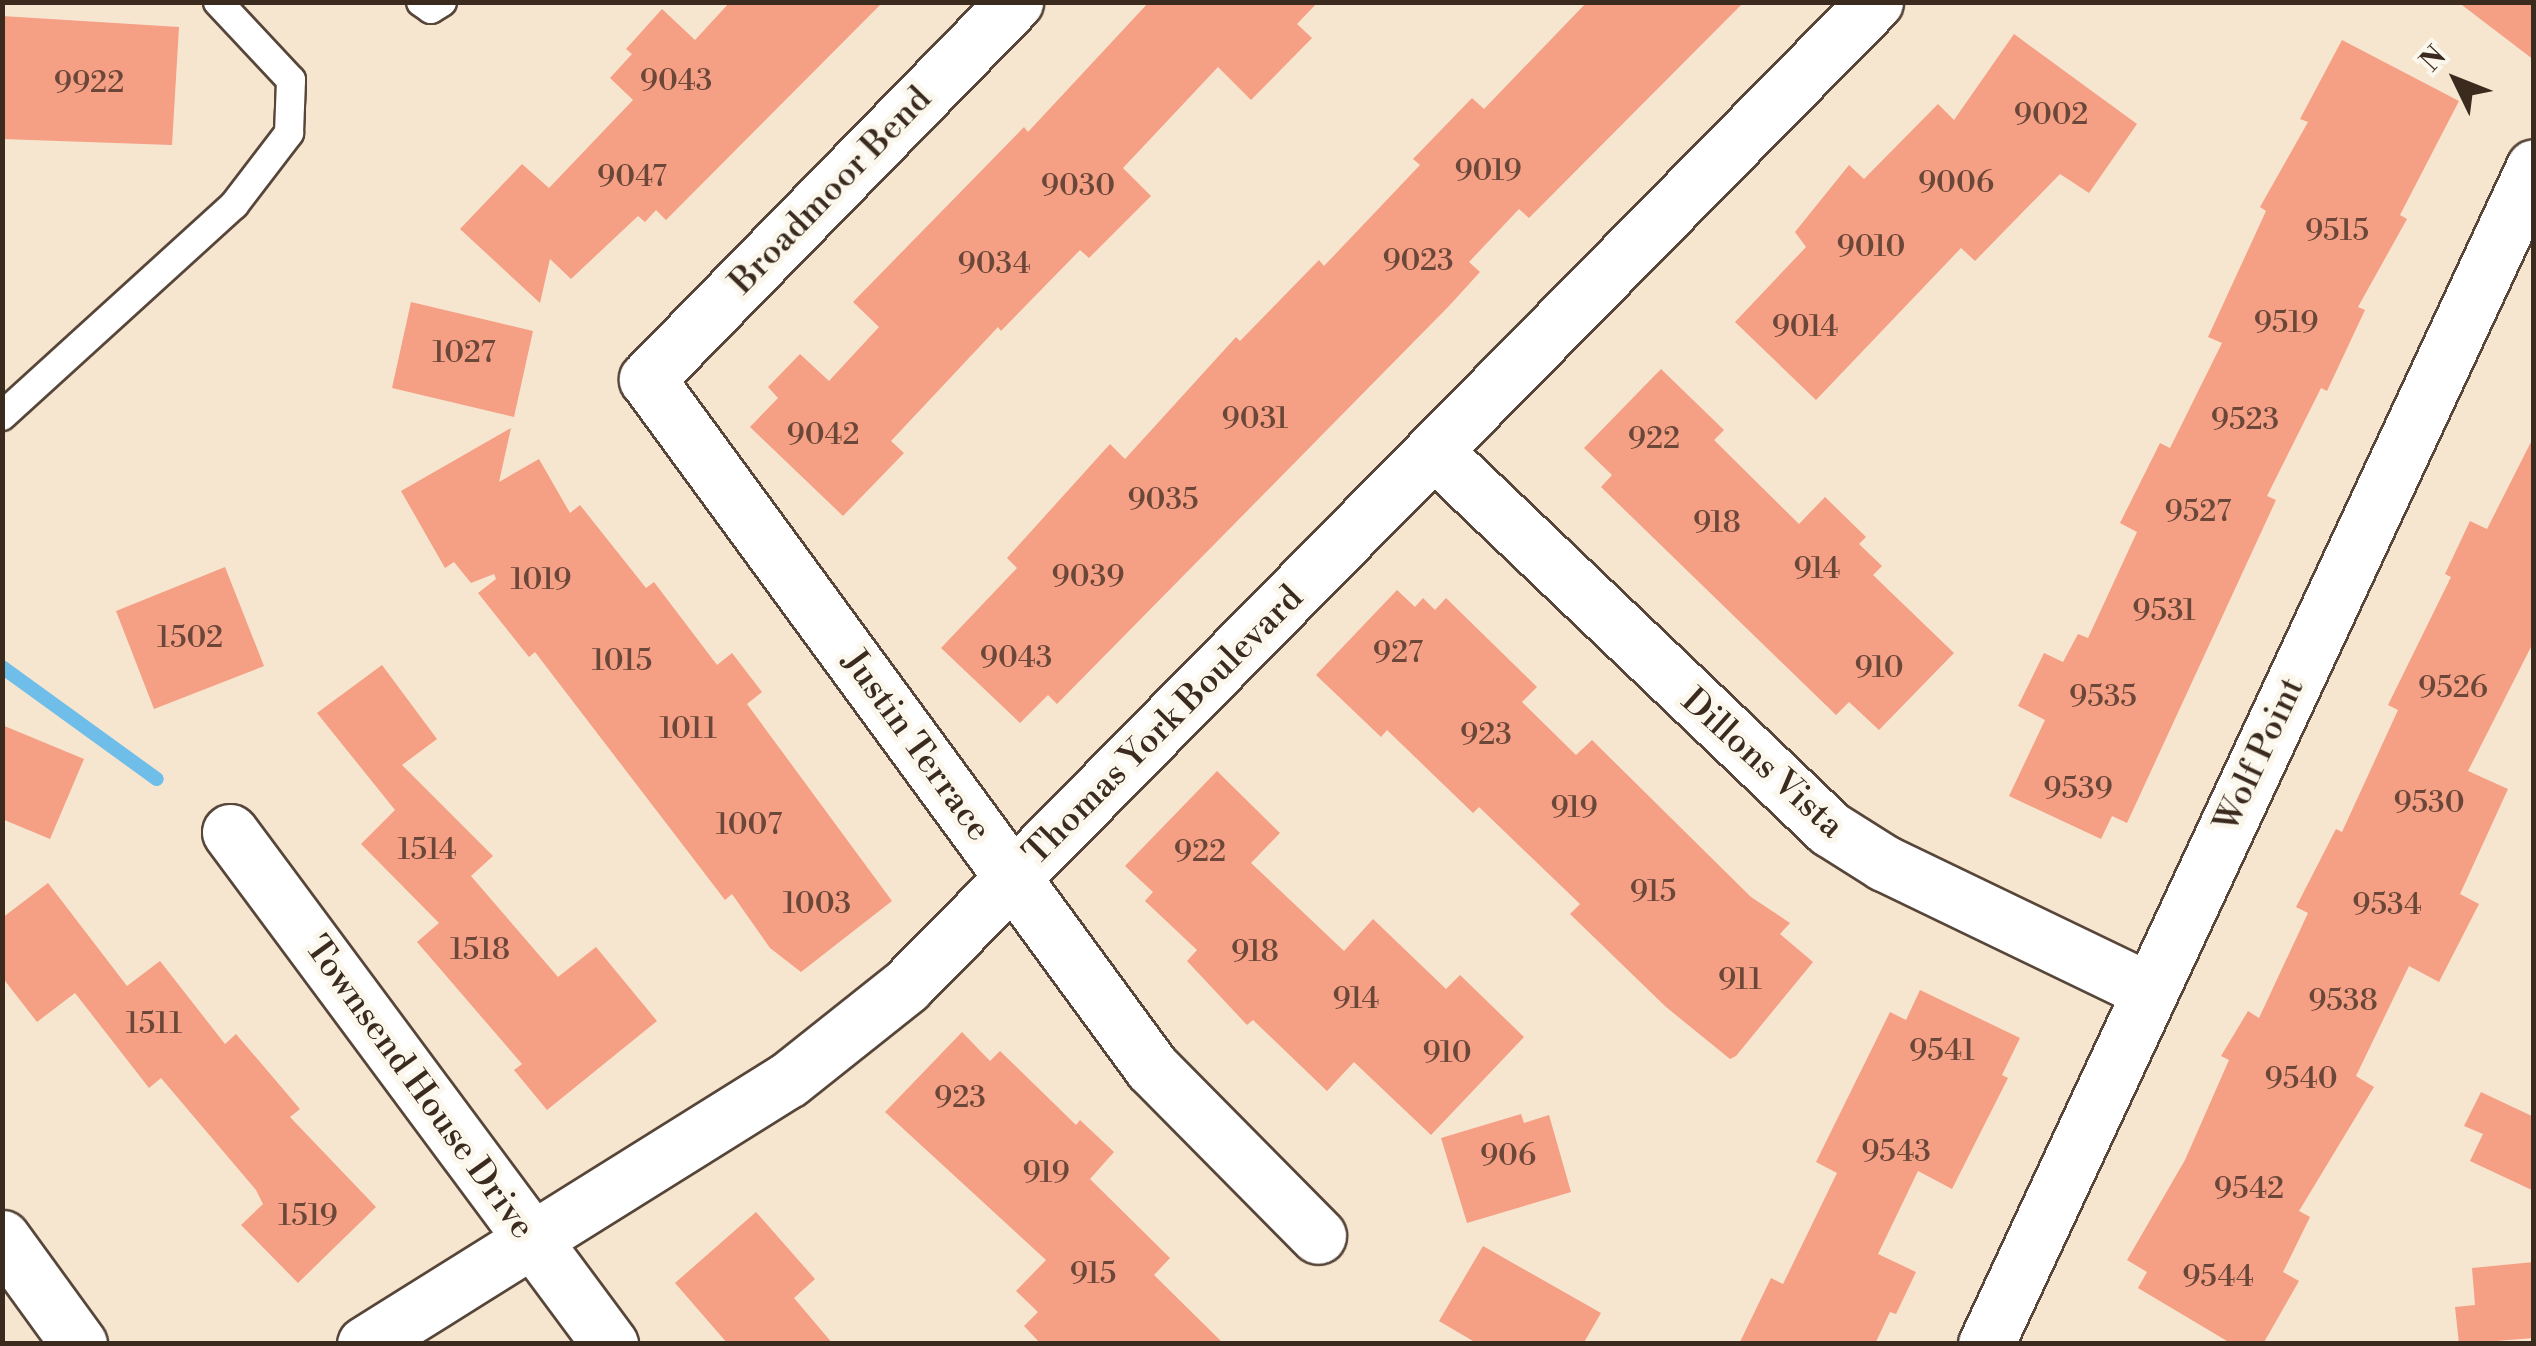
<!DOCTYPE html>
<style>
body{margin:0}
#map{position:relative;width:2536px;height:1346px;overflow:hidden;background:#f6e6d0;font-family:"Libre Bodoni",serif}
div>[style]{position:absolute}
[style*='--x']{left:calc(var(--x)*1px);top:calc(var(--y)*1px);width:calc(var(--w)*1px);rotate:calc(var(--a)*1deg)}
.stream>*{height:14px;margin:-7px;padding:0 7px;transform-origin:7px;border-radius:7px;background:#6fbeea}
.building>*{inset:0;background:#f59f85}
.roads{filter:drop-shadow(2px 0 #574639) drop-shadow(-2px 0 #574639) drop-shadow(0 2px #574639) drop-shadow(0 -2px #574639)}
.service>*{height:28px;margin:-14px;padding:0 14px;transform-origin:14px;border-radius:14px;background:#fff}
.minor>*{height:55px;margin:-27.5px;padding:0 27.5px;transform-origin:27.5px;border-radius:27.5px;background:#fff}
span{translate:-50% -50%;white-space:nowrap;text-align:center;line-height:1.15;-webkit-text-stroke:10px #fbf7ec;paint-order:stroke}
.number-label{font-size:30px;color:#6a4738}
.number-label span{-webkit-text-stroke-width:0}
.street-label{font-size:35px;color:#3b2a1e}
.frame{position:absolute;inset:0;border:5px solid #3b2a1e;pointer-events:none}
.north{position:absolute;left:2406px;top:30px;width:100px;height:100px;-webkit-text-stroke:8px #fbf7ec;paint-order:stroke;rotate:313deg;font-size:28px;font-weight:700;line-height:40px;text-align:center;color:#3b2a1e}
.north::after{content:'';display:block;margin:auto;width:35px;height:45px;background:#3b2a1e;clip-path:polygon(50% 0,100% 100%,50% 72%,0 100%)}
</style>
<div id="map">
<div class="stream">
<div style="--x:2;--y:667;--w:191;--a:35.9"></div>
</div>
<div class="building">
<div style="clip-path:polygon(730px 2px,883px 2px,666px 220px,656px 210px,645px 222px,638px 216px,571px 279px,550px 259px,540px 303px,460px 229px,522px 164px,549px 188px,633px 100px,610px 78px,632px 54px,626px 49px,662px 9px,695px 40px)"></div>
<div style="clip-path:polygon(1149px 2px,1318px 2px,1297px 24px,1312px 38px,1251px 100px,1218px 67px,1123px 168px,1151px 196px,1089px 258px,1080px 250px,1001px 331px,998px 327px,891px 441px,904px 453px,843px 516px,750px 427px,778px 398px,768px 387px,800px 354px,829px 381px,879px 327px,853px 302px,1024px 127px,1028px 132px)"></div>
<div style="clip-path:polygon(1587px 2px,1744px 2px,1529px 218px,1519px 209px,1469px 262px,1480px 272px,1448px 307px,1057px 704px,1048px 695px,1020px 723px,941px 648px,1017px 568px,1007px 558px,1110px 444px,1125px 459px,1236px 337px,1240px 341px,1319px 260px,1324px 266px,1420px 165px,1413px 159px,1472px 98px,1484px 109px)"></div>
<div style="clip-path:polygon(2458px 2px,2534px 2px,2534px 60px)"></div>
<div style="clip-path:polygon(2px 16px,179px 27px,172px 145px,2px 139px)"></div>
<div style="clip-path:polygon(2014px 34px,2137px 124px,2089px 193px,2060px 174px,1975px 261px,1961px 248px,1816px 400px,1735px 322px,1806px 247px,1795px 232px,1849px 165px,1864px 179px,1938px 104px,1954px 120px)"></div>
<div style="clip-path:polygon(2342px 40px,2459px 101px,2400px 215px,2407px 219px,2358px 307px,2365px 310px,2327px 391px,2321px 388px,2267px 496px,2276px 500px,2127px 823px,2112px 816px,2101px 839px,2009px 796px,2045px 720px,2018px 706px,2044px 653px,2063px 662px,2078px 634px,2088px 638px,2137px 532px,2120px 523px,2160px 443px,2170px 448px,2222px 343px,2208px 337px,2266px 211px,2260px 207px,2308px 122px,2300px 119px)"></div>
<div style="clip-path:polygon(411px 302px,533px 331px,514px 417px,392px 388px)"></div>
<div style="clip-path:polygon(1661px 369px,1724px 430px,1714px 440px,1799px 524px,1825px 497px,1866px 537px,1859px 544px,1882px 566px,1873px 575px,1954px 653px,1879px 730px,1849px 702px,1836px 715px,1601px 487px,1612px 475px,1584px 448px)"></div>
<div style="clip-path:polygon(511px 428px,499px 482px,539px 459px,570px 513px,580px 505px,646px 588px,654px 582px,717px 665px,732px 653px,762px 692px,747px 704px,892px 901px,801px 972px,770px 948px,732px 894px,725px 900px,535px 652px,529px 657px,478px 593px,496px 579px,494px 574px,471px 583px,454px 562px,445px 568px,401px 491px)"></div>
<div style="clip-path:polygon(2534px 436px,2534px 641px,2468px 771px,2508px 789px,2460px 894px,2479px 904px,2439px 982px,2409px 966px,2356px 1076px,2374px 1087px,2299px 1211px,2310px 1217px,2283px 1272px,2299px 1281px,2263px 1344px,2232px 1344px,2138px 1288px,2147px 1272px,2127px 1260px,2185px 1160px,2229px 1060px,2221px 1056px,2248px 1011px,2259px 1018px,2308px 913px,2296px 907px,2336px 829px,2342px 832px,2398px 710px,2388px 705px,2451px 577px,2445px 574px,2470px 521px,2487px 529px)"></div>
<div style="clip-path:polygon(225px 567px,264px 666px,154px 709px,116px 611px)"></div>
<div style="clip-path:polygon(1397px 590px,1415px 607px,1423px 598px,1435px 610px,1446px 598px,1537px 687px,1522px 702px,1576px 755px,1592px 740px,1751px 897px,1790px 923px,1780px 934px,1813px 962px,1736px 1056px,1730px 1059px,1666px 1007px,1570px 914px,1580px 904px,1479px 807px,1473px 813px,1387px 730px,1381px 737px,1316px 675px)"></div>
<div style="clip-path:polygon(382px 665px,437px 739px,402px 765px,493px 856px,471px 876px,558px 977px,596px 947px,657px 1021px,547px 1110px,514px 1070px,522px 1064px,417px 942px,439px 923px,361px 844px,395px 810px,317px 713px)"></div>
<div style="clip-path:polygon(2px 725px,84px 759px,50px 839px,2px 819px)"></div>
<div style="clip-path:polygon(1217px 771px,1280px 833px,1251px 863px,1344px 951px,1373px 919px,1446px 989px,1460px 975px,1524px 1037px,1431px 1135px,1354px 1062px,1327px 1091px,1253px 1020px,1247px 1025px,1187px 961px,1197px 950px,1145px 901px,1153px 892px,1125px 866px)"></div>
<div style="clip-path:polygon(48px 883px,127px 986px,160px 961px,225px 1044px,236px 1034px,300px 1109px,290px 1117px,376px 1207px,298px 1283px,241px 1225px,263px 1204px,256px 1190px,161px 1078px,149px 1088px,75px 993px,37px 1022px,2px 977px,2px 918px)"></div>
<div style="clip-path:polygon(1920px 990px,2020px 1038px,2002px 1075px,2008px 1078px,1952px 1189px,1918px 1171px,1878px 1254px,1916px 1272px,1896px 1314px,1890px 1312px,1875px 1344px,1739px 1344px,1771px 1278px,1783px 1284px,1837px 1173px,1816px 1162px,1890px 1012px,1906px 1020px)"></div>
<div style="clip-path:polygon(962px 1032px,990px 1061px,1000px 1051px,1076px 1125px,1080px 1120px,1114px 1152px,1090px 1179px,1170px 1258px,1154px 1275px,1224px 1344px,1041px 1344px,1024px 1326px,1038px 1312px,1016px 1291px,1046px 1260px,885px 1112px)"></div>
<div style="clip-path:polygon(2481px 1092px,2534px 1117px,2534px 1191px,2470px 1161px,2483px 1134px,2464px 1126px)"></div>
<div style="clip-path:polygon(1521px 1114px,1524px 1123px,1549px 1115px,1571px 1192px,1467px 1223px,1441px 1138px)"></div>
<div style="clip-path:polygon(756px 1212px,815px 1279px,794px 1298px,833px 1344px,728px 1344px,675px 1283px)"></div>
<div style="clip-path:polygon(1483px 1246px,1601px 1313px,1583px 1344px,1478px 1344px,1439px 1321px)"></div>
<div style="clip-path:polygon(2534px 1262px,2534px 1338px,2459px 1344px,2455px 1307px,2475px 1305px,2472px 1268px)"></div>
</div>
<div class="roads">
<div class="service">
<div style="--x:421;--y:2;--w:12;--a:35"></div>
<div style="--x:431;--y:9;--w:13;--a:-32"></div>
<div style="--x:2;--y:416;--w:314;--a:-42.3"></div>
<div style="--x:234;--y:205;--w:91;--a:-52.6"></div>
<div style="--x:289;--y:133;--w:53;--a:-87.8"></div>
<div style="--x:291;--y:80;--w:107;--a:-133.1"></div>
</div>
<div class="minor">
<div style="--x:1015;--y:2;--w:527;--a:134.31"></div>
<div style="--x:647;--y:379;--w:854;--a:53.76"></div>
<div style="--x:1152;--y:1068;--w:236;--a:45.3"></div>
<div style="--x:1434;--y:451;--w:547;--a:43.67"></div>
<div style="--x:1830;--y:829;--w:64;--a:32.2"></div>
<div style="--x:1884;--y:863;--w:295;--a:25.7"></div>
<div style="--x:230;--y:832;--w:638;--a:53.42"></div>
<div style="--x:2;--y:1238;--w:131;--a:54"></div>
<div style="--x:365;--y:1344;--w:499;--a:-32"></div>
<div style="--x:788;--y:1080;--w:151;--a:-38.5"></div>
<div style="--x:906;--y:986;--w:1381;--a:-45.44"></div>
<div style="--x:1986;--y:1344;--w:1298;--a:-65.03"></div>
</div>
</div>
<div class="number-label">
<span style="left:676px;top:81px">9043</span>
<span style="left:89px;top:83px">9922</span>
<span style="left:2051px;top:115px">9002</span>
<span style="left:1488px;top:171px">9019</span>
<span style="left:632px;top:177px">9047</span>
<span style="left:1956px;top:183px">9006</span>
<span style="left:1078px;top:186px">9030</span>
<span style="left:2337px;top:231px">9515</span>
<span style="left:1871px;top:247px">9010</span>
<span style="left:1418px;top:261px">9023</span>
<span style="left:994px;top:264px">9034</span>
<span style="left:2286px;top:323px">9519</span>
<span style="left:1805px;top:327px">9014</span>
<span style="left:464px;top:353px">1027</span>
<span style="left:1255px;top:419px">9031</span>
<span style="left:2245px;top:420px">9523</span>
<span style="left:823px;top:435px">9042</span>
<span style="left:1654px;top:439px">922</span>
<span style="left:1163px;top:500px">9035</span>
<span style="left:2198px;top:512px">9527</span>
<span style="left:1717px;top:523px">918</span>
<span style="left:1817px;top:569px">914</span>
<span style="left:1088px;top:577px">9039</span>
<span style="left:541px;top:580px">1019</span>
<span style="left:2164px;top:611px">9531</span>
<span style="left:190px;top:638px">1502</span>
<span style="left:1398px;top:653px">927</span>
<span style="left:1016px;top:658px">9043</span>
<span style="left:622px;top:661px">1015</span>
<span style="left:1879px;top:668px">910</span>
<span style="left:2453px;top:688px">9526</span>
<span style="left:2103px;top:697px">9535</span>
<span style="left:688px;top:729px">1011</span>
<span style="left:1486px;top:735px">923</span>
<span style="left:2078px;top:789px">9539</span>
<span style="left:2429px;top:803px">9530</span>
<span style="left:1574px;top:808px">919</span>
<span style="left:749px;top:825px">1007</span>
<span style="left:427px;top:850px">1514</span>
<span style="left:1200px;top:852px">922</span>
<span style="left:1653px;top:892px">915</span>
<span style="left:817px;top:904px">1003</span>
<span style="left:2387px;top:905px">9534</span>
<span style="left:480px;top:950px">1518</span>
<span style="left:1255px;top:952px">918</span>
<span style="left:1740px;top:980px">911</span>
<span style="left:1356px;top:999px">914</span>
<span style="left:2343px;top:1001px">9538</span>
<span style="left:154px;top:1024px">1511</span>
<span style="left:1942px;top:1051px">9541</span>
<span style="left:1447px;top:1053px">910</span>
<span style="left:2301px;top:1079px">9540</span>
<span style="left:960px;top:1098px">923</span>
<span style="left:1896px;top:1152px">9543</span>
<span style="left:1508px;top:1156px">906</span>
<span style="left:1046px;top:1173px">919</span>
<span style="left:2249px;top:1189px">9542</span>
<span style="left:308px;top:1216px">1519</span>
<span style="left:1093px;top:1274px">915</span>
<span style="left:2218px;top:1277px">9544</span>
</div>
<div class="street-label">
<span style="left:831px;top:191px;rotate:-46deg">Broadmoor Bend</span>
<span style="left:1164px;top:726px;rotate:-45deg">Thomas York Boulevard</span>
<span style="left:916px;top:746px;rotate:54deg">Justin Terrace</span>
<span style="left:2260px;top:755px;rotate:-65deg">Wolf Point</span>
<span style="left:1762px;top:764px;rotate:42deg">Dillons Vista</span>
<span style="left:419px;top:1088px;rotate:54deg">Townsend House Drive</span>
</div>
<div class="frame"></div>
<div class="north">N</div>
</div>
